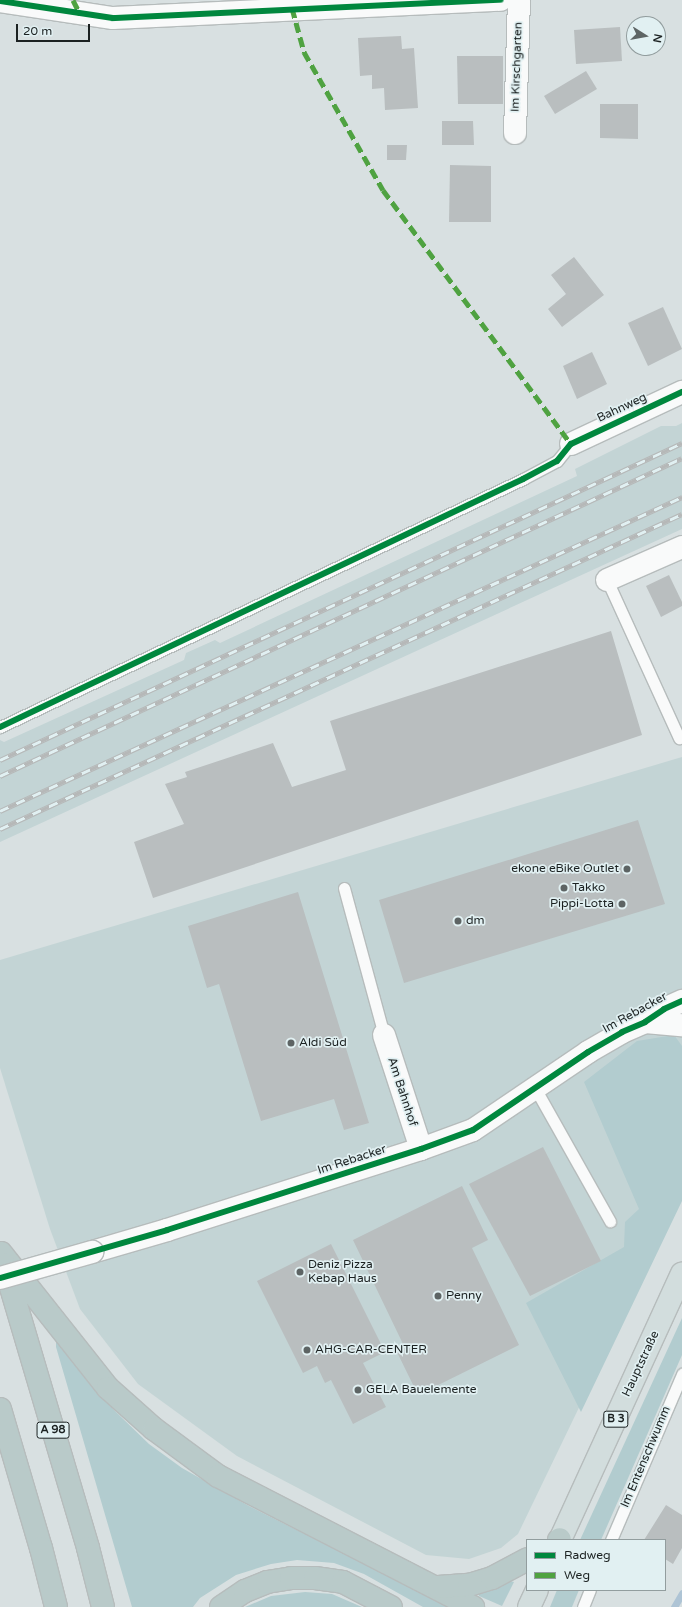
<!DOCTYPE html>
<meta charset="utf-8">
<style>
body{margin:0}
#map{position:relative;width:682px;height:1607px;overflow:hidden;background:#d8e0e1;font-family:"Varela Round",sans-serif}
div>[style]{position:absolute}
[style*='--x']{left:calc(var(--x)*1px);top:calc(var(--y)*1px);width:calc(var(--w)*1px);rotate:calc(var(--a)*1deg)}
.built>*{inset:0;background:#c3d4d5}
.green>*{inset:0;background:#b2cccf}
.stream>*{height:7px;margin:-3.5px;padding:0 3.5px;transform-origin:3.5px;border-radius:3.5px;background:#aec4d5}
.building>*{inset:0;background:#b9bebf}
.roads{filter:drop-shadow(1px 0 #b6bcbc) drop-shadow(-1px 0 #b6bcbc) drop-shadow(0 1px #b6bcbc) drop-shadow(0 -1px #b6bcbc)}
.service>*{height:11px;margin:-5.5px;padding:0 5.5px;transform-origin:5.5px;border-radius:5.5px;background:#f9fafa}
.minor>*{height:22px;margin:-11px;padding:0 11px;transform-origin:11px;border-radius:11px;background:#f9fafa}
.primary>*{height:22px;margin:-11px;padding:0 11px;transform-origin:11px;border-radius:11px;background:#d2dddd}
.motorway>*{height:22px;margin:-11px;padding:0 11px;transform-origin:11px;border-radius:11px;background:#b9cac9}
.rail>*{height:4.5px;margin-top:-2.25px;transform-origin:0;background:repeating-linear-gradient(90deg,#e1f0f2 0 9px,#b6b8b8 0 18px);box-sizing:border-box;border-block:1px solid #b6b8b8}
.bridges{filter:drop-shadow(1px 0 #b6bcbc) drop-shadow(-1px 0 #b6bcbc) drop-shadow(0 1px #b6bcbc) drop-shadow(0 -1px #b6bcbc)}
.minor-bridge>*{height:22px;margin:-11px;padding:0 11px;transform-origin:11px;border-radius:11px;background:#f9fafa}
.quiet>*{height:5px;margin-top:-2.5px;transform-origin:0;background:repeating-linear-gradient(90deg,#4fa241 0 10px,transparent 0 15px)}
.cycleway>*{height:6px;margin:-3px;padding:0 3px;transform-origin:3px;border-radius:3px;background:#00873e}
.dots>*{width:11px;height:11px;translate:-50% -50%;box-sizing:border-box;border:2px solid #e1f0f2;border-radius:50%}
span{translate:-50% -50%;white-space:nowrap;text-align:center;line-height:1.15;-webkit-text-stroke:3.5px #e1f0f2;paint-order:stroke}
.shield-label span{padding:1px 3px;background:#e1f0f2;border:1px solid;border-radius:3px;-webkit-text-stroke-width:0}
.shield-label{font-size:11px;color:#1b2121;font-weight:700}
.street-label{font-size:12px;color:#1b2121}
.poi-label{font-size:12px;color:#1b2121}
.right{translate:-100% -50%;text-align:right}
.left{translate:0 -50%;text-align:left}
.legend{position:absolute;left:526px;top:1539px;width:140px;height:52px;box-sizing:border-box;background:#e1f0f2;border:1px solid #929d9e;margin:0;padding:5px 7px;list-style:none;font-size:12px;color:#1b2121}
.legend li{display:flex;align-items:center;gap:8px;height:20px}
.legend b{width:20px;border:1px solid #929d9e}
.north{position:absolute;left:626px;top:16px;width:40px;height:40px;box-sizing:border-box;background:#e1f0f2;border:1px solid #929d9e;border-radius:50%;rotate:101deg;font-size:11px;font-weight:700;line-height:16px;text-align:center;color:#1b2121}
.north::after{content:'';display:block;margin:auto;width:14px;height:18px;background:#5d6464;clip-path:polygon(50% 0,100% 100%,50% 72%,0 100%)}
.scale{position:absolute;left:16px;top:24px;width:74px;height:18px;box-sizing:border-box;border:2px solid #1b2121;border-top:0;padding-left:5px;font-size:12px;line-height:14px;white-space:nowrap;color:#1b2121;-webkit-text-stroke:3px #e1f0f2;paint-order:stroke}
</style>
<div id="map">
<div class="built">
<div style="clip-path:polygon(682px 423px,682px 529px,0 842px,0 740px,4px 742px,184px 660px,186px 653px,215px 640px,220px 643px,577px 476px,575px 469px,661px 426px,676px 426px)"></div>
<div style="clip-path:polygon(682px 757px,682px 1194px,518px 1534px,501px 1548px,469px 1559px,426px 1555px,237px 1456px,138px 1384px,80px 1309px,50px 1229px,0 1068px,0 960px)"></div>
</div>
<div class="green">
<div style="clip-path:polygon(674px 1035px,682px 1046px,682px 1201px,581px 1412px,526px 1303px,624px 1247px,625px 1222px,639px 1209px,584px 1082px,637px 1041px)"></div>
<div style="clip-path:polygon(682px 1318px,682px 1355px,601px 1540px,580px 1540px)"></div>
<div style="clip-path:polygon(56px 1337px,68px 1356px,88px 1382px,117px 1413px,149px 1444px,182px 1468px,249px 1506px,450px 1607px,423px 1607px,364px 1574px,334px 1563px,297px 1560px,271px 1564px,236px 1575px,200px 1598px,193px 1607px,132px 1607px,56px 1347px)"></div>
<div style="clip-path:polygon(510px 1581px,514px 1582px,502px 1606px,479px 1596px,478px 1593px)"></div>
<div style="clip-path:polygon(557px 1590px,579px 1590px,572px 1607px,550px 1607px)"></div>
<div style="clip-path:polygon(305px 1592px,332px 1594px,362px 1607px,245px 1607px,271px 1596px)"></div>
</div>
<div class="stream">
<div style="--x:674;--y:1607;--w:16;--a:-60"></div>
</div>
<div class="building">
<div style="clip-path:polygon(620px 27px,622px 61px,576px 64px,574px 30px)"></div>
<div style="clip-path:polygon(401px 36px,402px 49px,414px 48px,418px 108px,385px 110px,384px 88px,372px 89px,372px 75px,360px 76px,358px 38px)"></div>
<div style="clip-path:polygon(457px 56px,503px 56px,503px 104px,458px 104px)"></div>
<div style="clip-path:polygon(586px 71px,597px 89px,555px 114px,544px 96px)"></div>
<div style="clip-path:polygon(600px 104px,638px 104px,638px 139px,600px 138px)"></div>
<div style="clip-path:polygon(442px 121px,473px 121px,474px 145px,442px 145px)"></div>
<div style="clip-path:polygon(387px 145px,407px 145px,406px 160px,387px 160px)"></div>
<div style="clip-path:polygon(450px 165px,491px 166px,491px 222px,449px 222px)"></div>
<div style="clip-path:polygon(574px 257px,604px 295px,562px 327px,548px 309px,566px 294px,551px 275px)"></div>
<div style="clip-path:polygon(663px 307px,682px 349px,648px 366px,628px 323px)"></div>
<div style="clip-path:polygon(592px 352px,607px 384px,577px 399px,563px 366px)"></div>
<div style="clip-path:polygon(669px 575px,682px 602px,682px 606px,661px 617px,646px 586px)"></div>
<div style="clip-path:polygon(611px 631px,642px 735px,153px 898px,134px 842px,184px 824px,165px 784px,187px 777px,185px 772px,273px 743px,292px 787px,346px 770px,330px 721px)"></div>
<div style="clip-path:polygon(638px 820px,665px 904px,404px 983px,379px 900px)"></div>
<div style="clip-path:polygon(298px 892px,369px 1123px,344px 1130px,334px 1099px,261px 1121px,219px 984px,207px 988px,188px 926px)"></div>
<div style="clip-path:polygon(543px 1147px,601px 1261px,530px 1296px,469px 1184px)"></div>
<div style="clip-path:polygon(462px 1186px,488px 1240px,472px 1248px,519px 1345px,418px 1395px,395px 1348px,403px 1344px,353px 1240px)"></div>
<div style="clip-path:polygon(331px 1244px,385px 1352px,363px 1363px,386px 1407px,353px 1424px,331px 1380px,325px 1383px,317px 1366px,303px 1373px,257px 1281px)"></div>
<div style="clip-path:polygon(666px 1505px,682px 1515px,682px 1548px,673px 1564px,665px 1559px,665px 1540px,644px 1540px)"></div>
</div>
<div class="roads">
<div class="service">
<div style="--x:607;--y:580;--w:174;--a:65.5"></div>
<div style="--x:0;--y:727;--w:579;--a:-25.37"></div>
<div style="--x:523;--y:479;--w:38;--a:-28"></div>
<div style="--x:557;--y:461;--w:22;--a:-51"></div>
<div style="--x:344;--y:888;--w:152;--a:74.8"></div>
<div style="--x:535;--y:1088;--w:153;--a:60.6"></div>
<div style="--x:611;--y:1540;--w:181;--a:-66.8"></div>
<div style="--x:583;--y:1607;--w:18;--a:-68"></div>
</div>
<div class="minor">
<div style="--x:0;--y:1;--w:114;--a:8.6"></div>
<div style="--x:113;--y:18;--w:388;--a:-2.7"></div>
<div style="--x:515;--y:133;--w:133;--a:-88.3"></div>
<div style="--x:571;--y:444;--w:123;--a:-25.1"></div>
<div style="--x:607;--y:580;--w:82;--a:-23.7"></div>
<div style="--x:645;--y:1022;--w:37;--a:5"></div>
<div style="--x:384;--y:1035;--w:120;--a:72"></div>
<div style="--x:92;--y:1252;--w:78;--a:-16.3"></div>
<div style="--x:167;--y:1230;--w:267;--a:-17.7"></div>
<div style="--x:421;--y:1149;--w:55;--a:-20.1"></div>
<div style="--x:473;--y:1130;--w:139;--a:-34.1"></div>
<div style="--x:588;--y:1052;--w:39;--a:-30"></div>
<div style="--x:622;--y:1032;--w:25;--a:-23"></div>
<div style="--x:645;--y:1022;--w:23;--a:-34"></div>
<div style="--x:664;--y:1009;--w:20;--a:-24"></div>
</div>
<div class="primary">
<div style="--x:560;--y:1540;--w:293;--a:-65.4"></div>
<div style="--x:529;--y:1607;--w:19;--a:-65"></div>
</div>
<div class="motorway">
<div style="--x:1;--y:1253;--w:172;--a:51.6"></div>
<div style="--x:108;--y:1388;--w:62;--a:41.7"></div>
<div style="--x:154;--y:1429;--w:79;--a:36.3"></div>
<div style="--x:218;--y:1476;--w:287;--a:27.2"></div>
<div style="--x:4;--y:1264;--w:296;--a:73.5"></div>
<div style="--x:88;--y:1548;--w:61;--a:75.7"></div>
<div style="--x:0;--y:1409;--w:145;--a:73.6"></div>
<div style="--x:41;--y:1548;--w:61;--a:75.7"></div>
<div style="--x:559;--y:1540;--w:1;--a:-45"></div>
<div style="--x:438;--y:1587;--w:31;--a:-4"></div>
<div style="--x:469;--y:1585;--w:24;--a:-17"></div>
<div style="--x:492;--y:1578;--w:40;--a:-28"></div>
<div style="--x:221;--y:1607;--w:29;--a:-34"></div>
<div style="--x:245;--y:1591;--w:24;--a:-22"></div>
<div style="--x:267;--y:1582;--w:24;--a:-9"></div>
<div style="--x:291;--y:1578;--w:24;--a:0"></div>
<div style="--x:315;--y:1578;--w:28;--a:8"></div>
<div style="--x:343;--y:1582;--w:54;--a:27.5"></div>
</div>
</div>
<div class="rail">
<div style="--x:0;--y:760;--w:752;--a:-24.93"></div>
<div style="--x:0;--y:776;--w:752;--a:-25"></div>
<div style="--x:0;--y:811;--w:751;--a:-24.72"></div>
<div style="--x:0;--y:829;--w:751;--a:-24.79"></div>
</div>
<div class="bridges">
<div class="minor-bridge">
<div style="--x:0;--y:1278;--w:96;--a:-15.8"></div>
</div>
</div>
<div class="quiet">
<div style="--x:73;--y:0;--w:16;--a:63"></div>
<div style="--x:292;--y:8;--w:46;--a:74.7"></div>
<div style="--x:304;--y:52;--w:159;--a:60.2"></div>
<div style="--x:383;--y:190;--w:316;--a:53.5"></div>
</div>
<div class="cycleway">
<div style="--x:0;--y:1;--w:114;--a:8.6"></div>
<div style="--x:113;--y:18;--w:388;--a:-2.7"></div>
<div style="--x:0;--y:727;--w:579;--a:-25.37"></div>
<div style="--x:523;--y:479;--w:38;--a:-28"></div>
<div style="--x:557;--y:461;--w:22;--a:-51"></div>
<div style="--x:571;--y:444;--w:123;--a:-25.1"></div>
<div style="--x:0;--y:1278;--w:174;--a:-16"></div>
<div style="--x:167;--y:1230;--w:267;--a:-17.7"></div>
<div style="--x:421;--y:1149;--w:55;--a:-20.1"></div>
<div style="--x:473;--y:1130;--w:139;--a:-34.1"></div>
<div style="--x:588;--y:1052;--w:39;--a:-30"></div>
<div style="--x:622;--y:1032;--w:25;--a:-23"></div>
<div style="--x:645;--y:1022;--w:23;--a:-34"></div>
<div style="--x:664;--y:1009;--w:20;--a:-24"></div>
</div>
<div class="dots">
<div style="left:627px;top:869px;background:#5d6464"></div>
<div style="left:564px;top:888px;background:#5d6464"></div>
<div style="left:622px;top:904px;background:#5d6464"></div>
<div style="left:458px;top:921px;background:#5d6464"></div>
<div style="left:291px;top:1043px;background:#5d6464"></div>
<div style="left:300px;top:1272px;background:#5d6464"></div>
<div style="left:438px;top:1296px;background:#5d6464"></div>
<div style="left:307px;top:1350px;background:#5d6464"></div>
<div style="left:358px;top:1390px;background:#5d6464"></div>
</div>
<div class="shield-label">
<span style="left:616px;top:1419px">B 3</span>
<span style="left:53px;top:1430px">A 98</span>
</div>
<div class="street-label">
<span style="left:517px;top:67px;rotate:-88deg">Im Kirschgarten</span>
<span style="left:622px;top:408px;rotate:-25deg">Bahnweg</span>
<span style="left:635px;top:1013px;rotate:-29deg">Im Rebacker</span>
<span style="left:402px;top:1092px;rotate:72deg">Am Bahnhof</span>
<span style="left:352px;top:1160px;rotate:-18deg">Im Rebacker</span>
<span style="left:641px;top:1364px;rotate:-65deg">Hauptstraße</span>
<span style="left:646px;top:1457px;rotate:-67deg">Im Entenschwumm</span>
</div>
<div class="poi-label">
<span class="right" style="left:619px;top:869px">ekone eBike Outlet</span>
<span class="left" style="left:572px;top:888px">Takko</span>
<span class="right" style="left:614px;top:904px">Pippi-Lotta</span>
<span class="left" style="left:466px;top:921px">dm</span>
<span class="left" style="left:299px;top:1043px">Aldi Süd</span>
<span class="left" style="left:308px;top:1272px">Deniz Pizza<br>Kebap Haus</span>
<span class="left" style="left:446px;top:1296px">Penny</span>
<span class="left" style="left:315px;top:1350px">AHG-CAR-CENTER</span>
<span class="left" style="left:366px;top:1390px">GELA Bauelemente</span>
</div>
<ul class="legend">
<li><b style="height:5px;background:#00873e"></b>Radweg</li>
<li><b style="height:5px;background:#4fa241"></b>Weg</li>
</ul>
<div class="north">N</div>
<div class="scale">20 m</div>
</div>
